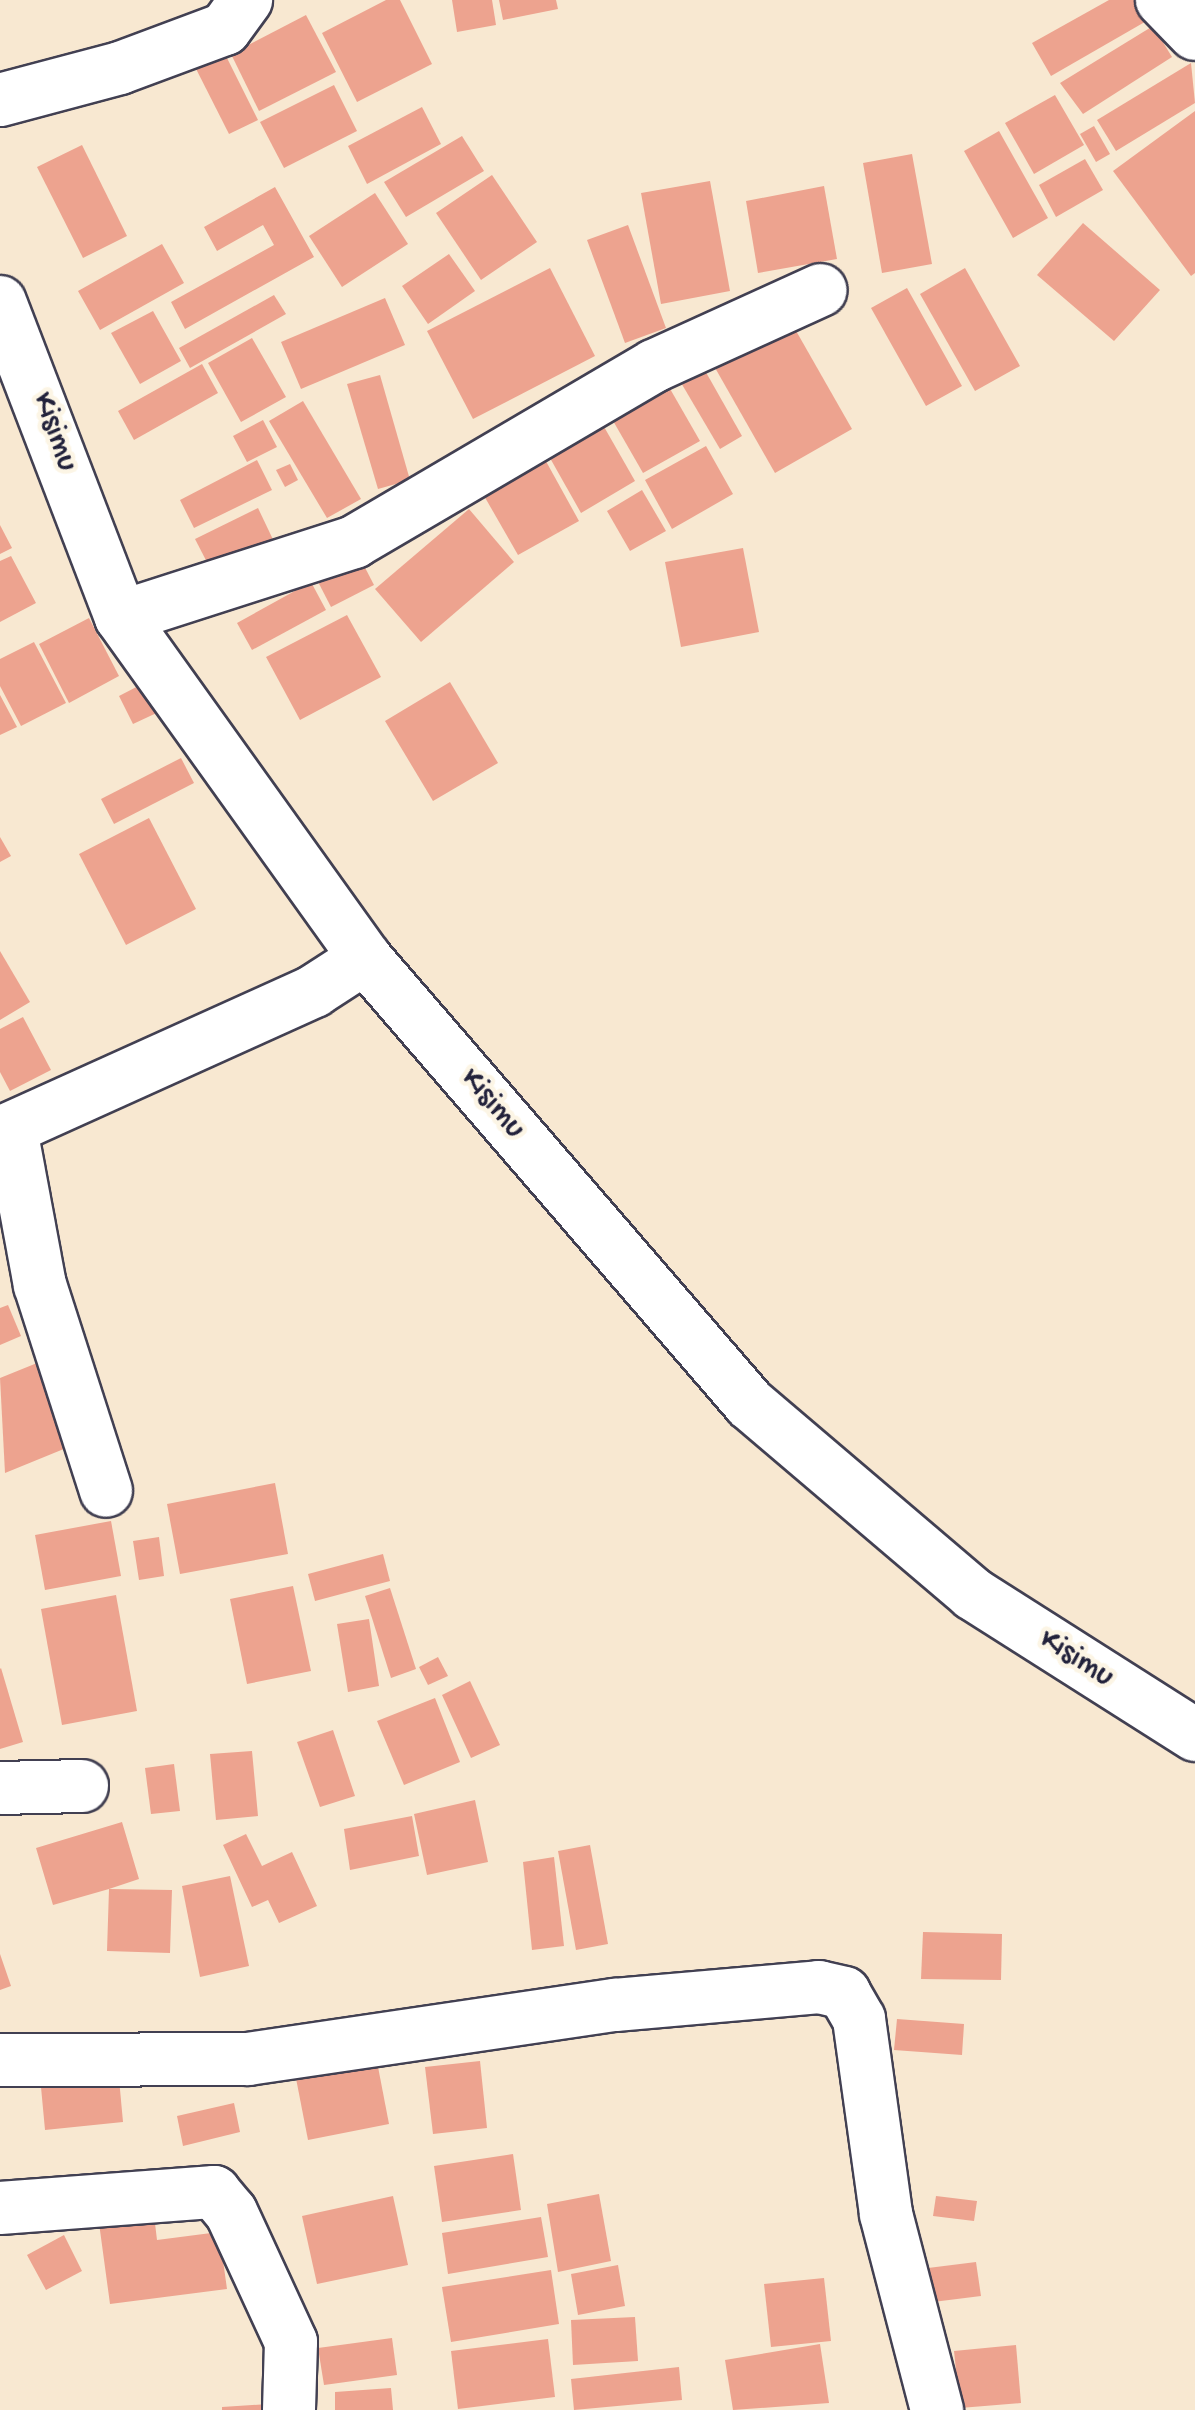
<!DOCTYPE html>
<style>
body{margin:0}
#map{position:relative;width:1195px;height:2410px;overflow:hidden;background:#f8e8d1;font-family:"Gochi Hand",sans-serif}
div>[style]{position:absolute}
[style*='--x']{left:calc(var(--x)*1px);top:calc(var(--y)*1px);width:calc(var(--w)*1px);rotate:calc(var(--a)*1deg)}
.building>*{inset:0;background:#eda38f}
.roads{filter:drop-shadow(2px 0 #424052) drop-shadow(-2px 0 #424052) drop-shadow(0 2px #424052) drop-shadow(0 -2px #424052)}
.minor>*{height:52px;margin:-26px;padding:0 26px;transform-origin:26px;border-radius:26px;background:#fff}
span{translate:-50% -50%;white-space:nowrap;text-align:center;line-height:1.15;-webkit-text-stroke:9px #fcf5e5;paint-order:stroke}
.street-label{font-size:32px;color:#22223b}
</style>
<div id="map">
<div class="building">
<div style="clip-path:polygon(386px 0,400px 0,432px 64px,357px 102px,322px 33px)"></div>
<div style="clip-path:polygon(452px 0,492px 0,496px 25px,457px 32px)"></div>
<div style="clip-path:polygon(499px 0,556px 0,558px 9px,503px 20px)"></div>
<div style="clip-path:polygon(1109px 0,1139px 0,1150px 19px,1051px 76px,1032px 43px)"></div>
<div style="clip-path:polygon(306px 15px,336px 72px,259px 111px,231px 54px)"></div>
<div style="clip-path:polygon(1153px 26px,1172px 57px,1083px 114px,1060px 83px)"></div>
<div style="clip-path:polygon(217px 38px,258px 120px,229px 134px,188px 53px)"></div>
<div style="clip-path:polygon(1191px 63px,1195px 103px,1116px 151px,1097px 120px)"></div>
<div style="clip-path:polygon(334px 85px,357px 131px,284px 168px,260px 122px)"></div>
<div style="clip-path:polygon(1055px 95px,1084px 145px,1034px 174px,1005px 123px)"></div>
<div style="clip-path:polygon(422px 107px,441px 144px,367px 184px,348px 146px)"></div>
<div style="clip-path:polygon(1195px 111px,1195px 273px,1191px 276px,1113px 171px)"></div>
<div style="clip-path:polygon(1094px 126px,1110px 154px,1096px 162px,1080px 134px)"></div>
<div style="clip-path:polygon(999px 131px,1048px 218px,1013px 238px,964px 151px)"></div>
<div style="clip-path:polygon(462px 136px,484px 171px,406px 217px,384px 182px)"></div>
<div style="clip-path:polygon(82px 145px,127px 236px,83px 258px,37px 167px)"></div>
<div style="clip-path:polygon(912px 154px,932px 264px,882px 273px,863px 163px)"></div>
<div style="clip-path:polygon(1085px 159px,1103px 190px,1056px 217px,1039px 185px)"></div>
<div style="clip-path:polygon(492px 175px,537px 242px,481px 280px,436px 213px)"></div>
<div style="clip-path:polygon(710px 181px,730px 291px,661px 304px,641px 193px)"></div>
<div style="clip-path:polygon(824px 186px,837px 259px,758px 273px,746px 201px)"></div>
<div style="clip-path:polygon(275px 187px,314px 257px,185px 329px,171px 302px,274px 245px,263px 225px,217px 251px,204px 227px)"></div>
<div style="clip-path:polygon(375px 193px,408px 244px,342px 287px,309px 236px)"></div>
<div style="clip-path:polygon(1083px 223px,1160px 290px,1114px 341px,1037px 275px)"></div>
<div style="clip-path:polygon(628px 225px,666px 328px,625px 343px,587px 240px)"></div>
<div style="clip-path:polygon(162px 244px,184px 283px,100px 330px,78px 291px)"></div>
<div style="clip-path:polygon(449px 254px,475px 291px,428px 324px,402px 286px)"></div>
<div style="clip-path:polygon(550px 268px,595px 356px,473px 419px,427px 331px)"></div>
<div style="clip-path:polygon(965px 268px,1020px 366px,975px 391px,920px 294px)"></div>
<div style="clip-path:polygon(907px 288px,962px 386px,926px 406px,871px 308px)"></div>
<div style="clip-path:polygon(274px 295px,286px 314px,190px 368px,179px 348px)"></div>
<div style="clip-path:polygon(385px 298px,405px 345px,301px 389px,281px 342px)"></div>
<div style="clip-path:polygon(153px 311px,181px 361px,140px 384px,111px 333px)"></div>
<div style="clip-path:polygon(787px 315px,852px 429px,775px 473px,710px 359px)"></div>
<div style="clip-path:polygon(252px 338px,286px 397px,241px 422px,208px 363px)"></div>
<div style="clip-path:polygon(202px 364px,218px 393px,134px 440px,118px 411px)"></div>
<div style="clip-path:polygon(703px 367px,742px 436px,720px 449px,680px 381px)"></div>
<div style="clip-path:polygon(380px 375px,410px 480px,378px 489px,347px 384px)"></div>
<div style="clip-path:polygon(669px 387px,700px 441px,643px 473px,612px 419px)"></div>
<div style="clip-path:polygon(303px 401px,361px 499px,327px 518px,269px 421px)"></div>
<div style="clip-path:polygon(595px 411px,635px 481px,581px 513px,541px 442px)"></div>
<div style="clip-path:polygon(263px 420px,277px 447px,247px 462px,233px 436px)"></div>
<div style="clip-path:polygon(537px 445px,579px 521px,518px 555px,475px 480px)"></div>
<div style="clip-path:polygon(706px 446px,733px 494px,672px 529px,645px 480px)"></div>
<div style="clip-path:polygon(257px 460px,272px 490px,194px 528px,180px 500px)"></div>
<div style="clip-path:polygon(290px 464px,298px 480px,285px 487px,276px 470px)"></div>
<div style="clip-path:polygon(642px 490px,666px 531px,630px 551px,607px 511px)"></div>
<div style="clip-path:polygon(258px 508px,288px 571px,227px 601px,195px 539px)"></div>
<div style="clip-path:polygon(469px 509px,514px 562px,421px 642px,375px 589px)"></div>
<div style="clip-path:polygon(0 525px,12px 548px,0 554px)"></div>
<div style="clip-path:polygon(743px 548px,759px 632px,681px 647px,665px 562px)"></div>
<div style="clip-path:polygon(358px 554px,374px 585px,331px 607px,315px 576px)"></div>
<div style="clip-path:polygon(11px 556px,36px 603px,0 622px,0 561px)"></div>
<div style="clip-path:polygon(311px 582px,326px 610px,252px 650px,237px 623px)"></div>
<div style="clip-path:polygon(347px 615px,381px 677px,300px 720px,266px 657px)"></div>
<div style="clip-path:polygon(89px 618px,119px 676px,69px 703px,39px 644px)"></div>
<div style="clip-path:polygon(34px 642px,66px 703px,21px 726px,0 686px,0 659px)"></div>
<div style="clip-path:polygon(148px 681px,163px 710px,133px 724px,119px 696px)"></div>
<div style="clip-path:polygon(450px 682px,498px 763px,433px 801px,385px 721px)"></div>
<div style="clip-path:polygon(0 695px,17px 727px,0 735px)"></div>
<div style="clip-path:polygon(181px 758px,194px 783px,114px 824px,101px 799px)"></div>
<div style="clip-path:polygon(149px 818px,196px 909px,126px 945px,79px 854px)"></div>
<div style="clip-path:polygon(0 837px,11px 856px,0 862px)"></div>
<div style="clip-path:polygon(0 951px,30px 1002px,0 1020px)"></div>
<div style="clip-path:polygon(23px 1017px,51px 1070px,10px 1091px,0 1072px,0 1029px)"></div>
<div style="clip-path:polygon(8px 1305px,21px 1336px,0 1345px,0 1308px)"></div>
<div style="clip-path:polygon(42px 1361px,76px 1444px,5px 1473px,0 1378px)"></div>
<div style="clip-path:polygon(275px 1483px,288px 1554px,180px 1574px,167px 1504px)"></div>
<div style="clip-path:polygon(111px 1521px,121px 1576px,45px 1590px,35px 1535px)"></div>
<div style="clip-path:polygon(159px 1537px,164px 1576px,139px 1580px,133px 1541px)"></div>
<div style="clip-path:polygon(383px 1554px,390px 1581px,315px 1601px,308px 1574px)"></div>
<div style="clip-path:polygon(293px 1586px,311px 1671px,247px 1684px,230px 1599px)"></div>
<div style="clip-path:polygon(390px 1588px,416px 1669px,391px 1678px,365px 1596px)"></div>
<div style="clip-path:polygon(116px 1595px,137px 1711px,62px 1725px,41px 1609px)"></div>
<div style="clip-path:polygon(369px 1619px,379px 1686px,348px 1692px,337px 1624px)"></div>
<div style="clip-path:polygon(438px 1657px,448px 1676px,428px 1685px,419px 1667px)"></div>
<div style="clip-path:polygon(1px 1668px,23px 1742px,0 1749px,0 1669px)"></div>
<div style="clip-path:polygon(470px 1681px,500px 1745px,471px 1758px,442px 1695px)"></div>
<div style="clip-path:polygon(435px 1698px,460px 1762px,404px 1785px,377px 1721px)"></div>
<div style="clip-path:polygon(333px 1730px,355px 1796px,320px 1807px,297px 1742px)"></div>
<div style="clip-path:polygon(252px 1751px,258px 1816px,216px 1820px,210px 1754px)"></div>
<div style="clip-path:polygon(174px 1764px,180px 1811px,151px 1814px,145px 1768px)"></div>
<div style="clip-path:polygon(475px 1800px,488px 1862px,427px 1875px,414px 1814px)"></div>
<div style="clip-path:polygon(412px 1816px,419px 1856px,350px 1870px,344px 1829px)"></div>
<div style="clip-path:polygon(122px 1822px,139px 1879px,109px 1889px,172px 1890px,170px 1953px,107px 1951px,109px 1889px,53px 1905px,36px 1848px)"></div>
<div style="clip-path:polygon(246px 1834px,262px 1866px,292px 1852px,317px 1906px,279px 1923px,268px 1900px,252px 1907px,223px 1845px)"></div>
<div style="clip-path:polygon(590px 1845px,608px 1944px,576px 1950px,558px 1851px)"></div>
<div style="clip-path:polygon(554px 1857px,564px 1946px,532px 1950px,523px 1862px)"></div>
<div style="clip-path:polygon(230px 1876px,249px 1966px,200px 1977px,182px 1886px)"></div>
<div style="clip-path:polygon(923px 1932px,1002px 1934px,1001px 1980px,921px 1979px)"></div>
<div style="clip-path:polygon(0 1954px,11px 1986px,0 1990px)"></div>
<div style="clip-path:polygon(897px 2019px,964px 2024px,962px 2055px,894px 2050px)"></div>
<div style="clip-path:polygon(374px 2046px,389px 2124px,308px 2140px,293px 2063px)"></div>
<div style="clip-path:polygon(117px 2057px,123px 2122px,45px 2130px,39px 2066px)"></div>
<div style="clip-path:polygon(480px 2061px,487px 2128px,433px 2134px,425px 2067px)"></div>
<div style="clip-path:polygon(234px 2103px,240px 2132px,183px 2146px,177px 2116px)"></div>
<div style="clip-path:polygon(513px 2154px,521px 2210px,442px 2222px,434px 2166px)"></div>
<div style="clip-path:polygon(599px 2194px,611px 2261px,558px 2272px,547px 2204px)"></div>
<div style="clip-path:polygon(393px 2196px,408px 2265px,317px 2284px,302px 2216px)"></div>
<div style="clip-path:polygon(936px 2196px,977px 2201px,974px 2221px,933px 2216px)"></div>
<div style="clip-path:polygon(154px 2215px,157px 2240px,219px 2232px,227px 2289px,110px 2304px,99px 2223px)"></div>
<div style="clip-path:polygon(541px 2217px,548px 2257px,448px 2274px,442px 2233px)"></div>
<div style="clip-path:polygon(64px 2235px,82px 2271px,46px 2290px,27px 2255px)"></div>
<div style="clip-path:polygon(976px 2262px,981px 2296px,917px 2304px,912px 2270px)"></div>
<div style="clip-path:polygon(618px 2265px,625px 2306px,578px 2315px,571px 2274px)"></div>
<div style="clip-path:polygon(551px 2270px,559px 2324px,451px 2342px,442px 2287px)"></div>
<div style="clip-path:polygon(824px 2278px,831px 2341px,771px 2347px,764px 2284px)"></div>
<div style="clip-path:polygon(635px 2317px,638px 2361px,573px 2365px,571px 2320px)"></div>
<div style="clip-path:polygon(392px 2338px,397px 2375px,324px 2385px,318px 2348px)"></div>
<div style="clip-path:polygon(548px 2339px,555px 2397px,458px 2409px,451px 2351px)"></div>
<div style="clip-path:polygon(820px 2344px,829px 2403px,733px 2410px,725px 2360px)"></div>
<div style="clip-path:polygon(1016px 2345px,1021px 2403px,960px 2408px,954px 2351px)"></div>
<div style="clip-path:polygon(679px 2367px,682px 2400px,574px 2410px,571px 2379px)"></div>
<div style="clip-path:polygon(391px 2388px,393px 2410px,335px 2410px,335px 2392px)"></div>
<div style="clip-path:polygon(283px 2403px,283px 2410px,222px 2410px,222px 2407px)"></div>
</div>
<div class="roads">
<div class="minor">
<div style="--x:1162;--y:0;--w:47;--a:45.9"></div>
<div style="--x:0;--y:100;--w:124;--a:-14.9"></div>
<div style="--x:120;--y:68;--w:112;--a:-20.4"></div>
<div style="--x:225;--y:29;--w:36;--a:-54"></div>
<div style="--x:0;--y:302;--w:337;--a:69"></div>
<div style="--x:121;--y:617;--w:419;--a:54.4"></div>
<div style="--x:365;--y:958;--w:589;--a:49.2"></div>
<div style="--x:750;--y:1404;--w:293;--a:40.4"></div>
<div style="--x:973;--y:1594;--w:263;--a:32.4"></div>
<div style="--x:121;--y:617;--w:245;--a:-17.8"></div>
<div style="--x:354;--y:542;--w:348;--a:-30.4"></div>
<div style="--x:654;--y:366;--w:183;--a:-24.5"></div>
<div style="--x:11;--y:1129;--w:159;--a:79.5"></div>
<div style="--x:40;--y:1285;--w:216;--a:72.2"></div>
<div style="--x:0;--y:1133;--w:345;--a:-24.3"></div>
<div style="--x:314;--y:991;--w:61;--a:-32.9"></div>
<div style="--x:0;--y:1788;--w:82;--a:-1.4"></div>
<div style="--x:0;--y:2060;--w:248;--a:-0.2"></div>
<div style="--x:248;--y:2059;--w:371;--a:-8.4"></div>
<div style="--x:615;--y:2005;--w:205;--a:-5"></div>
<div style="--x:819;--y:1987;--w:26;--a:13"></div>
<div style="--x:844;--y:1993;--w:30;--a:60"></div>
<div style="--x:859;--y:2019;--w:197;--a:82.1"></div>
<div style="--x:886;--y:2214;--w:203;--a:75.4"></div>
<div style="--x:0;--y:2208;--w:215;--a:-4.3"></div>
<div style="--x:214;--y:2192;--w:26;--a:50"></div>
<div style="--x:231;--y:2212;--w:143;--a:65.2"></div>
<div style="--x:291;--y:2342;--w:68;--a:91.7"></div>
</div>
</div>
<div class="street-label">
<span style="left:54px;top:432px;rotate:70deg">Kisimu</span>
<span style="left:492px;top:1104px;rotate:49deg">Kisimu</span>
<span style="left:1076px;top:1659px;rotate:32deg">Kisimu</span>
</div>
</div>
